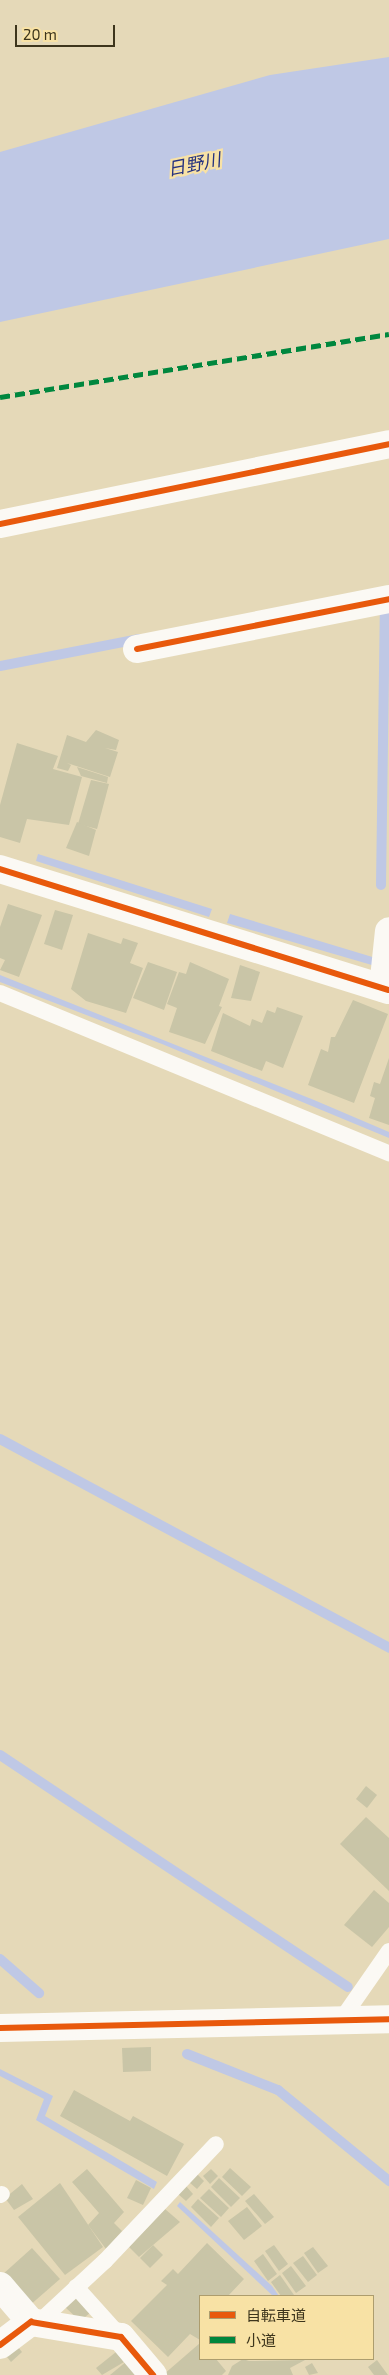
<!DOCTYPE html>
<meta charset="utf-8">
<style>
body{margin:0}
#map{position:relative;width:389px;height:2375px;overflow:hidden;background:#e5d9b8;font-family:"Exo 2","Noto Sans JP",sans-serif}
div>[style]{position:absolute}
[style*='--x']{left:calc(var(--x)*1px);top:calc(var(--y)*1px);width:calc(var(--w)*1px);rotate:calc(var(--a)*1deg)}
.water>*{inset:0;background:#bfc8e5}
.stream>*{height:10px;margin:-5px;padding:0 5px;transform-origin:5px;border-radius:5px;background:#bfc8e5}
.building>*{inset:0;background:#c9c5a7}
.service>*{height:16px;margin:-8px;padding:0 8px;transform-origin:8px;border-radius:8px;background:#fbf9f4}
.minor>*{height:28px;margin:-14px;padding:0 14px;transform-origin:14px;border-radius:14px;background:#fbf9f4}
.tertiary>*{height:28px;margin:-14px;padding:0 14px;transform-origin:14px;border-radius:14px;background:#fbf9f4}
.quiet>*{height:5px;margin-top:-2.5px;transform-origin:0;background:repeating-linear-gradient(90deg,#00873e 0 10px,transparent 0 15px)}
.cycleway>*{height:6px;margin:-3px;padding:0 3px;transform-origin:3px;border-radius:3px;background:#e8590c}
span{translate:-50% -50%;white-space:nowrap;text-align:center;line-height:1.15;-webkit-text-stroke:4.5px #f8e2a5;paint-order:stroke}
.water-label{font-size:18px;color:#25327f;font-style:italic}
.legend{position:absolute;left:199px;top:2295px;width:175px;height:65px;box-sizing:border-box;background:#f8e2a5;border:1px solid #ad9d6e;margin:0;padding:6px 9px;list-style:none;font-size:15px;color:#3d351c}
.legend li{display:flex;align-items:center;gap:10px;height:25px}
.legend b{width:25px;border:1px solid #ad9d6e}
.scale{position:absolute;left:15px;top:25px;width:100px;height:22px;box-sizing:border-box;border:2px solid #3d351c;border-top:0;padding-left:6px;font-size:15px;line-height:18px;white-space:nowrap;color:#3d351c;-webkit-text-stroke:4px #f8e2a5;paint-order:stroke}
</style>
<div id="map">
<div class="water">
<div style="clip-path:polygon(389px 57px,389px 239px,0 322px,0 152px,270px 75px)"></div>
<div style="clip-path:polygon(38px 854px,212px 909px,209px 917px,36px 861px)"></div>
<div style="clip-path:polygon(230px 914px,389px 962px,389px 970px,227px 923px)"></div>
<div style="clip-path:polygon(0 975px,314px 1100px,389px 1132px,389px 1138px,162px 1044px,0 982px)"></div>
<div style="clip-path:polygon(0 2069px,53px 2096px,45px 2116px,157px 2182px,154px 2189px,36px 2120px,44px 2099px,0 2076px)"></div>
<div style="clip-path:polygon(180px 2202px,272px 2286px,279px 2296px,273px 2296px,177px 2206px)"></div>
</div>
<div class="stream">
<div style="--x:0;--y:666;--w:142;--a:-11"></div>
<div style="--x:381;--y:885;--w:278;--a:-89.2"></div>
<div style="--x:0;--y:1439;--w:442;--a:28.2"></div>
<div style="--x:0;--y:1755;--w:418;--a:33.7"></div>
<div style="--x:0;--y:1959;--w:52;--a:41.1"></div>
<div style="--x:187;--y:2054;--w:98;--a:21.6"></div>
<div style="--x:278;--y:2090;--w:144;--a:39.3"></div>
</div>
<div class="building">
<div style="clip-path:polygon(96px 730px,119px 740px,116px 750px,105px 748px,118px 752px,110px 777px,67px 763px,71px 765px,68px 771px,57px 768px,67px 735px,86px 742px)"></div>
<div style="clip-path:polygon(17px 743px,58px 756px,53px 769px,82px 777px,69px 825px,27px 819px,20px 843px,0 837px,0 805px)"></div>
<div style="clip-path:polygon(77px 767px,108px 777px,107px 783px,81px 776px)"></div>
<div style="clip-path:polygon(91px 780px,109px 784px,97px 829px,78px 824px)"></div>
<div style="clip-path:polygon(77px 822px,96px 830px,89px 856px,66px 848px)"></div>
<div style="clip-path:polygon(8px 904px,42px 915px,19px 977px,0 970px,5px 960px,0 958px,0 927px)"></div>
<div style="clip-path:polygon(55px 910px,73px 915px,62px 950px,44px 944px)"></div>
<div style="clip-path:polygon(88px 933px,121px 944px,123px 938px,138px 943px,130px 963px,143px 968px,126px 1013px,86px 1001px,71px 989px)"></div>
<div style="clip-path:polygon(148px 962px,177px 972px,164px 1010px,133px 998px)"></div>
<div style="clip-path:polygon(190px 962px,229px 979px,219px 1006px,222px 1007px,205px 1044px,169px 1032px,177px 1008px,167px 1004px,179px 972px,186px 974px)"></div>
<div style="clip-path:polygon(240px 965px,260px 972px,251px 1001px,231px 998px)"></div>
<div style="clip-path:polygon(353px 1000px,388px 1014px,354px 1103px,308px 1085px,321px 1049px,328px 1052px,331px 1037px,335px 1037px)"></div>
<div style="clip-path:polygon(277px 1007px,303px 1016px,283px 1068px,266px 1061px,262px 1071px,211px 1051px,223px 1013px,250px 1026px,252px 1019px,262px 1023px,267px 1010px,275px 1013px)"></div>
<div style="clip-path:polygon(389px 1058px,389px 1125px,369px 1118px,375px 1098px,370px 1096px,374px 1082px,380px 1084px)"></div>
<div style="clip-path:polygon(366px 1786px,377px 1795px,367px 1808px,356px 1799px)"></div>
<div style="clip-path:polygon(366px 1817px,389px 1838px,389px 1891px,340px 1844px)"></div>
<div style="clip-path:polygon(374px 1890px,389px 1903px,389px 1927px,372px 1947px,344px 1925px)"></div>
<div style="clip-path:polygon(151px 2047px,151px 2071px,123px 2072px,122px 2048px)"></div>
<div style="clip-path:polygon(74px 2090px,130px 2121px,133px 2116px,184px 2144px,167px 2176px,60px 2116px)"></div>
<div style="clip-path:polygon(230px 2168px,251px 2187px,242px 2196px,222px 2177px)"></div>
<div style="clip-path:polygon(87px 2169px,124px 2212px,114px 2223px,122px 2231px,106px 2249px,88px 2225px,99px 2213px,72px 2182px)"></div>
<div style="clip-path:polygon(211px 2169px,218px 2176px,210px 2184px,203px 2176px)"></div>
<div style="clip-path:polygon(197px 2174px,204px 2181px,197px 2189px,189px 2182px)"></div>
<div style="clip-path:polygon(219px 2178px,240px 2198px,231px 2207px,211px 2187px)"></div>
<div style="clip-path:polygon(136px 2180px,151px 2188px,143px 2205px,127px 2198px)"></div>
<div style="clip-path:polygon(60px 2183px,103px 2247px,65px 2275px,18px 2217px)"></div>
<div style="clip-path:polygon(22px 2184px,33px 2199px,14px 2210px,5px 2198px)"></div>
<div style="clip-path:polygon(186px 2186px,193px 2194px,186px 2201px,178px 2194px)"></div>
<div style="clip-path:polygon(209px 2189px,229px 2208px,221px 2217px,200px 2198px)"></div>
<div style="clip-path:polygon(254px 2194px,274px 2217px,265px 2224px,245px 2201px)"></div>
<div style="clip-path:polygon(198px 2199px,219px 2218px,211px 2227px,191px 2207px)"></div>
<div style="clip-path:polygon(247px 2207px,262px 2226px,244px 2240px,228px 2221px)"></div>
<div style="clip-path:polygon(165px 2209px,180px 2222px,139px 2257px,129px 2247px)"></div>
<div style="clip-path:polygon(207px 2243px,244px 2279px,228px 2296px,200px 2296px,200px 2340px,190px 2334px,168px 2357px,131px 2321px,167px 2285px,161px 2281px,173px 2269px,178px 2274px)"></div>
<div style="clip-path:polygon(153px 2245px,163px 2255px,150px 2268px,140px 2258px)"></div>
<div style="clip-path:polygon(274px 2245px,288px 2264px,279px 2271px,265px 2251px)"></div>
<div style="clip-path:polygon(313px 2247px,328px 2266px,318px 2273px,304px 2253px)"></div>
<div style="clip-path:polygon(32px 2248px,60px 2279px,29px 2306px,2px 2275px)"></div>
<div style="clip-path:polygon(263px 2254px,277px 2274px,268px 2281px,254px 2261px)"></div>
<div style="clip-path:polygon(303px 2256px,317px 2275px,308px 2282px,293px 2263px)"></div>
<div style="clip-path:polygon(291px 2266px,306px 2286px,296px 2293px,282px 2273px)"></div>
<div style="clip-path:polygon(280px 2275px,294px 2295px,292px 2296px,281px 2296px,271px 2282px)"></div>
<div style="clip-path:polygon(76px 2298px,90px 2313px,80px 2321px,65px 2307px)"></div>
<div style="clip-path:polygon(14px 2342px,22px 2352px,11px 2362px,3px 2352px)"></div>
<div style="clip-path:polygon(200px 2343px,200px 2359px,216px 2359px,226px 2371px,222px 2375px,163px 2375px)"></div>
<div style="clip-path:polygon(116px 2352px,124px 2362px,102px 2375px,96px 2368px)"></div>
<div style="clip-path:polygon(243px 2359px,249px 2361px,305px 2360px,290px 2368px,293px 2375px,228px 2375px,232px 2366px)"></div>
<div style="clip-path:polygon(377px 2360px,388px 2375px,374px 2375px,368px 2367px)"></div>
<div style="clip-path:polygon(127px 2361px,139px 2375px,110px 2375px)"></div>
<div style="clip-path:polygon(312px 2363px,318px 2373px,309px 2375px,305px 2367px)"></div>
</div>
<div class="service">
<div style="--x:0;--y:993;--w:421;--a:22.4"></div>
<div style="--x:341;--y:2020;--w:84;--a:-55.2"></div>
<div style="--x:0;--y:2195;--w:2;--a:-27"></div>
<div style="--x:76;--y:2287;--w:67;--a:48"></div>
<div style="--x:38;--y:2323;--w:91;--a:-42.8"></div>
<div style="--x:105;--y:2261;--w:161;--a:-46.5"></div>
</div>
<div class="minor">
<div style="--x:0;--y:524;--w:397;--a:-11.6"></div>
<div style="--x:137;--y:649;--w:257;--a:-11.2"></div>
<div style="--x:0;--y:869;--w:407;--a:17.3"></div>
<div style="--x:383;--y:988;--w:57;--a:-84"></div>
<div style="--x:0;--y:2286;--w:48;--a:49.3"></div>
<div style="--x:0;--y:2345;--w:39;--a:-37"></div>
<div style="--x:31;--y:2322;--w:91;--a:9.5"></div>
<div style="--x:121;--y:2337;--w:50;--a:49.9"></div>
</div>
<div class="tertiary">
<div style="--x:0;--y:2028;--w:389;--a:-1.3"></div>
</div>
<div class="quiet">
<div style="--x:0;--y:397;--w:394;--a:-9.2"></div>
</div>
<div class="cycleway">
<div style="--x:0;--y:524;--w:397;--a:-11.6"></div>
<div style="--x:137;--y:649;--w:257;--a:-11.2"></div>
<div style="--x:0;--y:869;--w:407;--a:17.3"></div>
<div style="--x:0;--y:2028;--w:389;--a:-1.3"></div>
<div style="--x:0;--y:2345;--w:39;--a:-37"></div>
<div style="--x:31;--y:2322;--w:91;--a:9.5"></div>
<div style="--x:121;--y:2337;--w:50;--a:49.9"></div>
</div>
<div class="water-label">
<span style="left:194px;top:164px;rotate:-11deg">日野川</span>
</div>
<ul class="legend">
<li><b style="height:6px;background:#e8590c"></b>自転車道</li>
<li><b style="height:6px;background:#00873e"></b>小道</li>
</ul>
<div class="scale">20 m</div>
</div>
